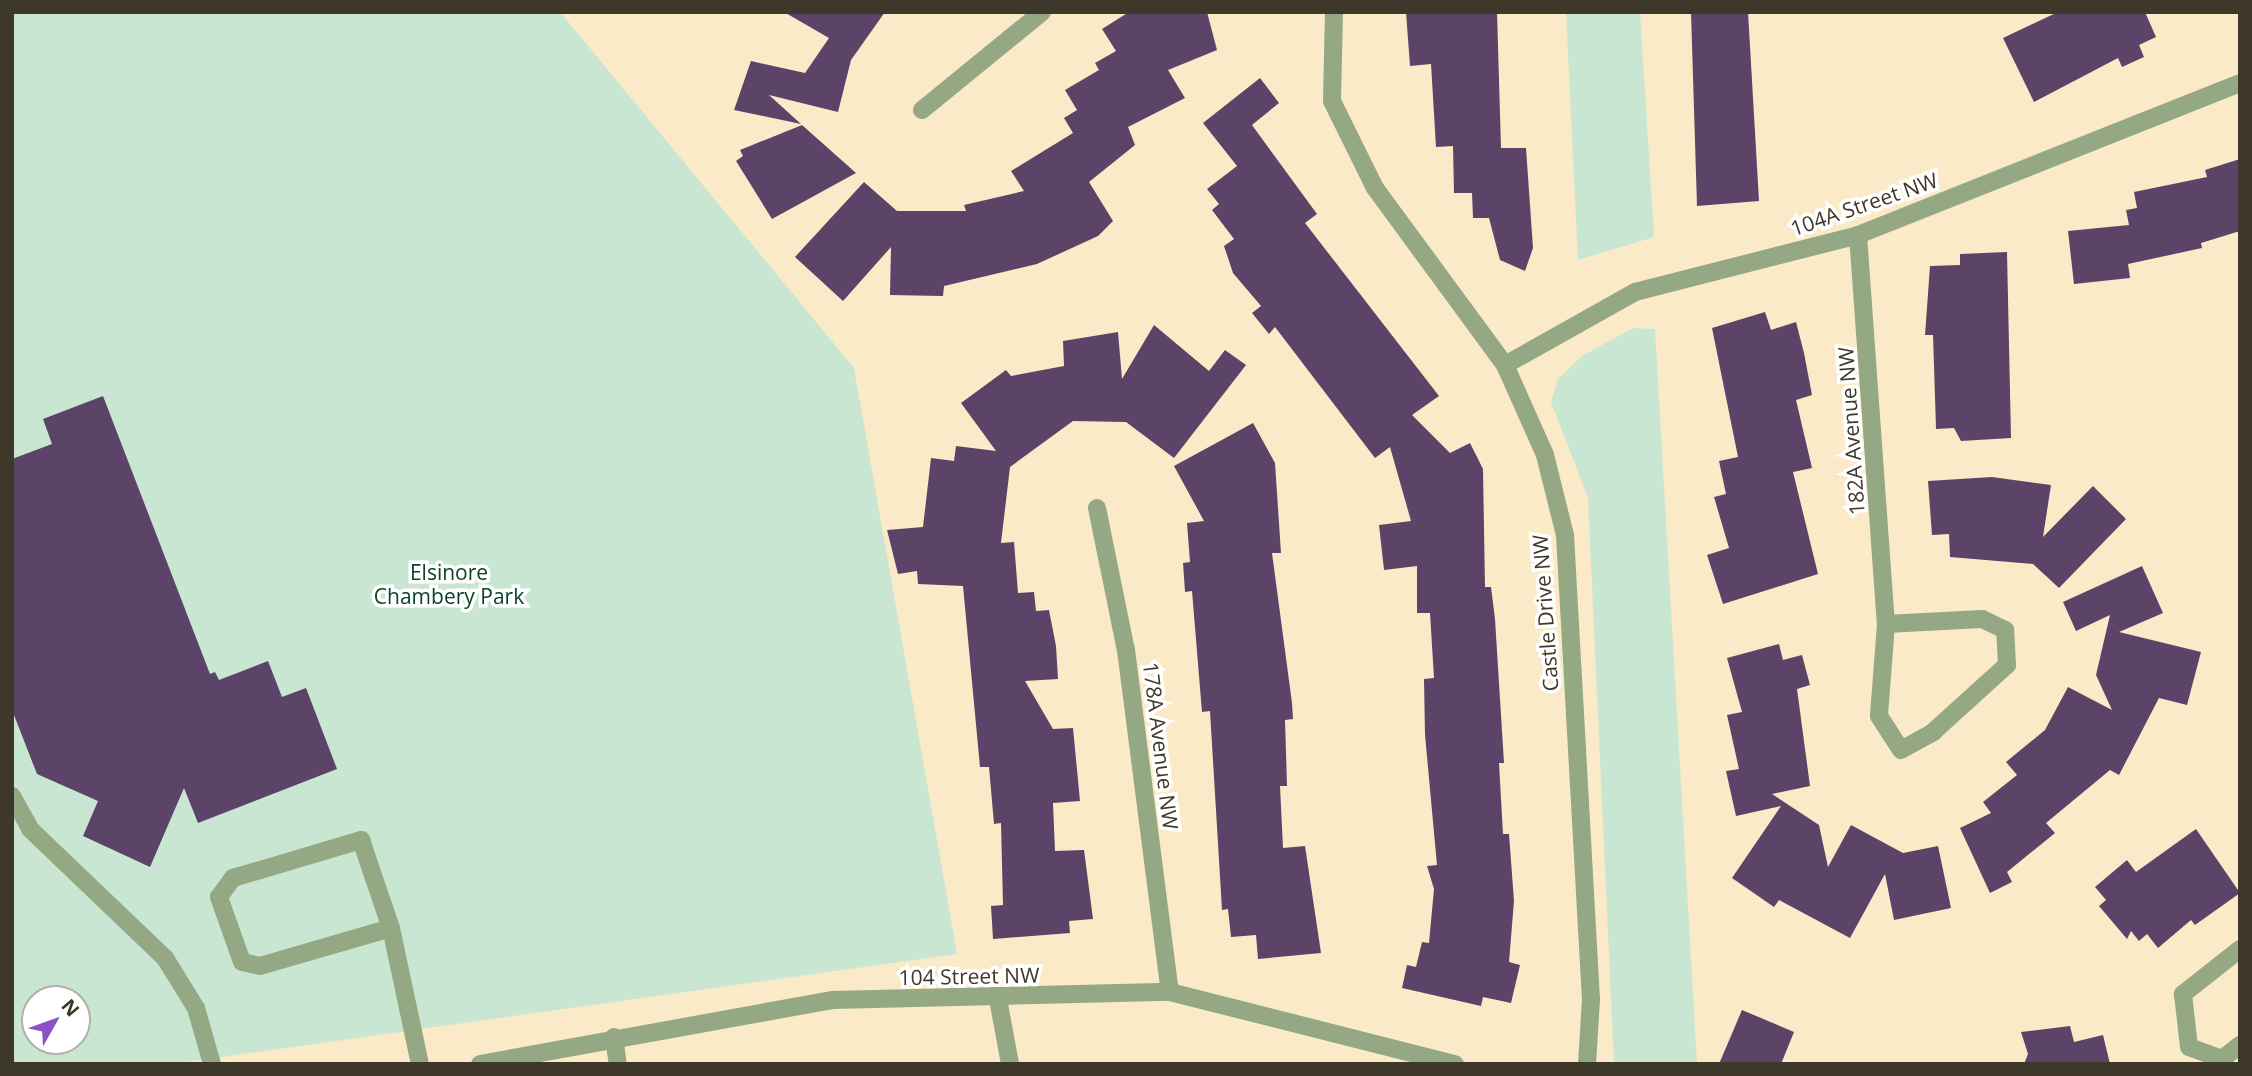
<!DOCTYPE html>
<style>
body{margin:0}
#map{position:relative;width:2252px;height:1076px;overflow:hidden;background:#faeac7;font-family:"Open Sans",sans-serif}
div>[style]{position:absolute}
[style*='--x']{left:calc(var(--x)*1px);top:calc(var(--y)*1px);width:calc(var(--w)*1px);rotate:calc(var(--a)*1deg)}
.green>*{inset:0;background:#c8e6d2}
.building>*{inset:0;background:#5c4468}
.minor>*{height:18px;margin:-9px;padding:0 9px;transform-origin:9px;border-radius:9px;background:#94a884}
span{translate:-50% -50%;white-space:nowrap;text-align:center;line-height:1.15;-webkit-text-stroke:7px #fff;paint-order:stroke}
.street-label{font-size:21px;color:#3e382a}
.park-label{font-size:21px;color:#0a4428}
.frame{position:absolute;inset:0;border:14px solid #3e382a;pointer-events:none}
.north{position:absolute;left:21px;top:985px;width:70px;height:70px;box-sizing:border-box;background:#fff;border:2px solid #b2afaa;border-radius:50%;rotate:50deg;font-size:19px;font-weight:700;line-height:28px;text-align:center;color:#3e382a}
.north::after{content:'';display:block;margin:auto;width:24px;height:32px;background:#8d50c7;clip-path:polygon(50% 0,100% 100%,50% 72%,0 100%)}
</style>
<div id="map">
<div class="green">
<div style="clip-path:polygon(evenodd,12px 12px,560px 12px,854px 368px,957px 954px,171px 1064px,12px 1064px,12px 12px,35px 999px,77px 999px,77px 1041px,35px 1041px,35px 999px)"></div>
<div style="clip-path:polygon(1566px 12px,1640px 12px,1654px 237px,1578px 260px)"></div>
<div style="clip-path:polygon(1633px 328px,1655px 329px,1697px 1064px,1614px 1064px,1588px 498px,1551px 402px,1558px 379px,1582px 356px)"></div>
</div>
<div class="building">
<div style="clip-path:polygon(784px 12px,885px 12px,851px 60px,838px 112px,769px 95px,801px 124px,734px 110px,751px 61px,805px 73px,829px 38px)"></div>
<div style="clip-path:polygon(1129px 12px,1207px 12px,1217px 50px,1168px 70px,1185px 98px,1128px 127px,1135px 145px,1089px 182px,1113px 221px,1098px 236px,1037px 264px,944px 286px,943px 296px,890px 295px,891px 247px,843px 301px,795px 257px,864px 182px,897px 211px,966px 211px,964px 205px,1024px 191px,1011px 171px,1073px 133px,1064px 118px,1077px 110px,1065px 90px,1099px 70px,1095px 63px,1116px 51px,1102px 29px)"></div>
<div style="clip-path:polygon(1406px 12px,1497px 12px,1501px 148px,1526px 148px,1533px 248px,1525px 271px,1500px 260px,1489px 218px,1473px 218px,1472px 193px,1454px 193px,1453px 146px,1436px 147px,1431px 64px,1410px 66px)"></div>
<div style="clip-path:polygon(1691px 12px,1748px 12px,1759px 201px,1697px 206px)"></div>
<div style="clip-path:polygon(2058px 12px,2145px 12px,2156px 37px,2139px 45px,2144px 57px,2122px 67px,2118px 58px,2034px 102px,2003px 38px)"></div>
<div style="clip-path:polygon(1260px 78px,1279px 103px,1252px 125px,1317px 214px,1305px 223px,1439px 396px,1412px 415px,1450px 453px,1470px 443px,1483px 469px,1485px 587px,1491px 587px,1495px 619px,1504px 763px,1499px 763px,1503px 834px,1509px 834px,1514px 901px,1509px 962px,1520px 965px,1511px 1003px,1483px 997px,1481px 1006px,1402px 988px,1407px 965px,1416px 967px,1422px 942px,1429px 943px,1434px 889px,1427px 866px,1437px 865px,1425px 735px,1424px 679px,1434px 678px,1430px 613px,1417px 613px,1417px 566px,1384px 570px,1379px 525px,1411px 521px,1390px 447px,1375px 458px,1275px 327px,1269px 334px,1252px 313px,1261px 306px,1233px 273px,1224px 246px,1234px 239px,1212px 210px,1219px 204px,1207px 189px,1237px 166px,1203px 123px)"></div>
<div style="clip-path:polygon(802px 125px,856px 173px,772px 219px,736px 161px,743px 156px,740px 150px)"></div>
<div style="clip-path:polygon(2240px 159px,2240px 231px,2201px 243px,2202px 248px,2128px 264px,2130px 278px,2074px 284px,2068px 231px,2129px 225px,2126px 210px,2137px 208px,2134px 192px,2207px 177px,2205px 170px)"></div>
<div style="clip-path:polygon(2007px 252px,2011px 438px,1961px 441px,1954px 428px,1936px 429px,1933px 335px,1925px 335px,1930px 266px,1960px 265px,1960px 254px)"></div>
<div style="clip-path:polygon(1765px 312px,1771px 330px,1796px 322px,1804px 353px,1812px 395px,1796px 400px,1812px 468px,1793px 472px,1818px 574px,1723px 604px,1707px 555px,1729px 548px,1714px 497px,1726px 494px,1719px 461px,1738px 457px,1712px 328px)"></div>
<div style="clip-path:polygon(1154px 325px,1209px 371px,1225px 350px,1246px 365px,1174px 458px,1126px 422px,1073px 421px,1010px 467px,1001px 543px,1014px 542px,1018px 593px,1034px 592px,1036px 611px,1049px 610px,1056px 646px,1058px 679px,1025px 681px,1053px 729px,1073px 728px,1080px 801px,1053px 803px,1055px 851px,1084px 850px,1093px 919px,1069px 921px,1070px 933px,993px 939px,991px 906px,1003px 905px,1001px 823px,994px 824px,989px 767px,980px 767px,963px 586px,918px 584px,917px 571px,898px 574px,887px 530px,923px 527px,931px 458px,954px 461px,956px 446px,996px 451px,961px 403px,1006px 370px,1011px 376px,1064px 366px,1063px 341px,1118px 332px,1122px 379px)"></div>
<div style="clip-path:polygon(103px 396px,210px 674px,215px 672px,219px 680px,268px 661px,282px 697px,306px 688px,337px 769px,198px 823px,184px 788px,150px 867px,83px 836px,98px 801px,37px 774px,12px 710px,12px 459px,52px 444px,43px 419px)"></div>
<div style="clip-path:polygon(1253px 423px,1275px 463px,1281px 553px,1272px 553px,1292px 703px,1293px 719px,1285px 720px,1287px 786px,1280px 786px,1283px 848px,1305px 846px,1321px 953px,1258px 959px,1256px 935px,1231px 937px,1228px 909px,1222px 910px,1210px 711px,1202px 712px,1192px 591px,1185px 592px,1183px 563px,1190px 562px,1187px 523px,1204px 521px,1174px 466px)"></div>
<div style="clip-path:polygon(1992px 477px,2051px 485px,2043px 537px,2093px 486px,2126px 519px,2059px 588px,2033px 564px,1950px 557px,1949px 534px,1932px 535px,1928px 481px)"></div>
<div style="clip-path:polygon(2142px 566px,2163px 613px,2119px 632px,2201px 652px,2187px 705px,2159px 698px,2119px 775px,2110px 770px,2046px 823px,2055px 833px,2007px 872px,2012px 882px,1990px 893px,1960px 828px,1991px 813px,1983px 802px,2017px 775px,2006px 762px,2045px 730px,2068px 687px,2112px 710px,2096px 675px,2110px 615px,2076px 631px,2063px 602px)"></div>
<div style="clip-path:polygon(1779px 644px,1783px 660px,1802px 655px,1810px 685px,1797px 689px,1810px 786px,1772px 794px,1819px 825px,1828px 867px,1851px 825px,1903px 853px,1938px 846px,1951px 908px,1894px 920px,1885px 874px,1850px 938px,1779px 900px,1774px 907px,1732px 878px,1781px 806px,1736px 816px,1726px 771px,1739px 769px,1727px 715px,1742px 712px,1727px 658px)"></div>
<div style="clip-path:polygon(2196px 829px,2240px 893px,2195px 925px,2191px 920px,2158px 948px,2147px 934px,2139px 941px,2131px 931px,2127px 939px,2099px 906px,2106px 900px,2095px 887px,2127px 860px,2136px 872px)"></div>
<div style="clip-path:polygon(1742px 1010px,1794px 1032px,1781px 1064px,1719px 1064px)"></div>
<div style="clip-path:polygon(2070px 1026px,2074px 1042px,2103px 1035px,2110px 1064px,2024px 1064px,2028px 1054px,2021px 1032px)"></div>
</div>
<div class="minor">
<div style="--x:1334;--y:12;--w:89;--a:91.3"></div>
<div style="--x:1332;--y:101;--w:97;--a:63.7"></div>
<div style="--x:1375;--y:188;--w:220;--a:53.7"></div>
<div style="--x:1505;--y:365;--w:98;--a:66"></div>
<div style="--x:1545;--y:455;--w:82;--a:76"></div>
<div style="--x:1565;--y:535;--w:465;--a:86.8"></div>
<div style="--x:1591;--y:999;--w:65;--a:93.5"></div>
<div style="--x:922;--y:110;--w:155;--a:-39.2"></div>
<div style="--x:1858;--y:235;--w:390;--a:85.9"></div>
<div style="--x:1886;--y:624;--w:92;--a:94.4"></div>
<div style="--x:1879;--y:716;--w:40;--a:57.1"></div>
<div style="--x:1901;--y:750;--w:37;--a:-29"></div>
<div style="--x:1933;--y:732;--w:100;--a:-42.2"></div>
<div style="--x:2007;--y:665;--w:35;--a:-93"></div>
<div style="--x:2005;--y:630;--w:25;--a:-154"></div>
<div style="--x:1982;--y:619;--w:96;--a:177"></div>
<div style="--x:1505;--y:365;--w:149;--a:-29.3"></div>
<div style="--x:1635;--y:292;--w:230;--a:-14.3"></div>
<div style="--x:1858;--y:235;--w:411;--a:-21.7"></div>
<div style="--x:1097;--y:508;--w:145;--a:78.5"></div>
<div style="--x:1126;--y:650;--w:345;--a:82.7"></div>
<div style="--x:12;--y:796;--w:38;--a:61"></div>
<div style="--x:30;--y:829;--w:187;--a:43.7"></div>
<div style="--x:165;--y:958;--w:59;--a:58.2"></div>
<div style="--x:196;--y:1008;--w:58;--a:74.1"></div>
<div style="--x:391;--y:928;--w:136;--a:163.8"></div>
<div style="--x:260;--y:966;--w:18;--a:-167"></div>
<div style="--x:242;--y:962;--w:69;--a:-109.5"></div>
<div style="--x:219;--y:897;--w:24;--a:-54"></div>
<div style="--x:233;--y:878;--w:134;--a:-16.5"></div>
<div style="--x:361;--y:840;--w:93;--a:71.2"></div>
<div style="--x:391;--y:928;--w:139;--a:78"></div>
<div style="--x:2240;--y:949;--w:73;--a:141.7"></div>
<div style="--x:2183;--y:994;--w:53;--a:83.5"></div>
<div style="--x:2189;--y:1047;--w:35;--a:20"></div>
<div style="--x:2222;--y:1059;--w:23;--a:-38"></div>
<div style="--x:998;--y:999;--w:66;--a:79.5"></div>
<div style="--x:614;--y:1037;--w:27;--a:82"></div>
<div style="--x:480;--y:1064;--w:359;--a:-10.3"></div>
<div style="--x:833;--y:1000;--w:337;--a:-1.4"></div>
<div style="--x:1170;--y:992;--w:294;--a:14.2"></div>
</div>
<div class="street-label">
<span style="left:1864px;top:204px;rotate:-19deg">104A Street NW</span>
<span style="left:1851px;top:431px;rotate:-94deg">182A Avenue NW</span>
<span style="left:1545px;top:613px;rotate:-94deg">Castle Drive NW</span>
<span style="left:1161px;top:746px;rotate:83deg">178A Avenue NW</span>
<span style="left:969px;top:976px;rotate:-1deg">104 Street NW</span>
</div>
<div class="park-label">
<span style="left:449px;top:584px">Elsinore<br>Chambery Park</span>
</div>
<div class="frame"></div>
<div class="north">N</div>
</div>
